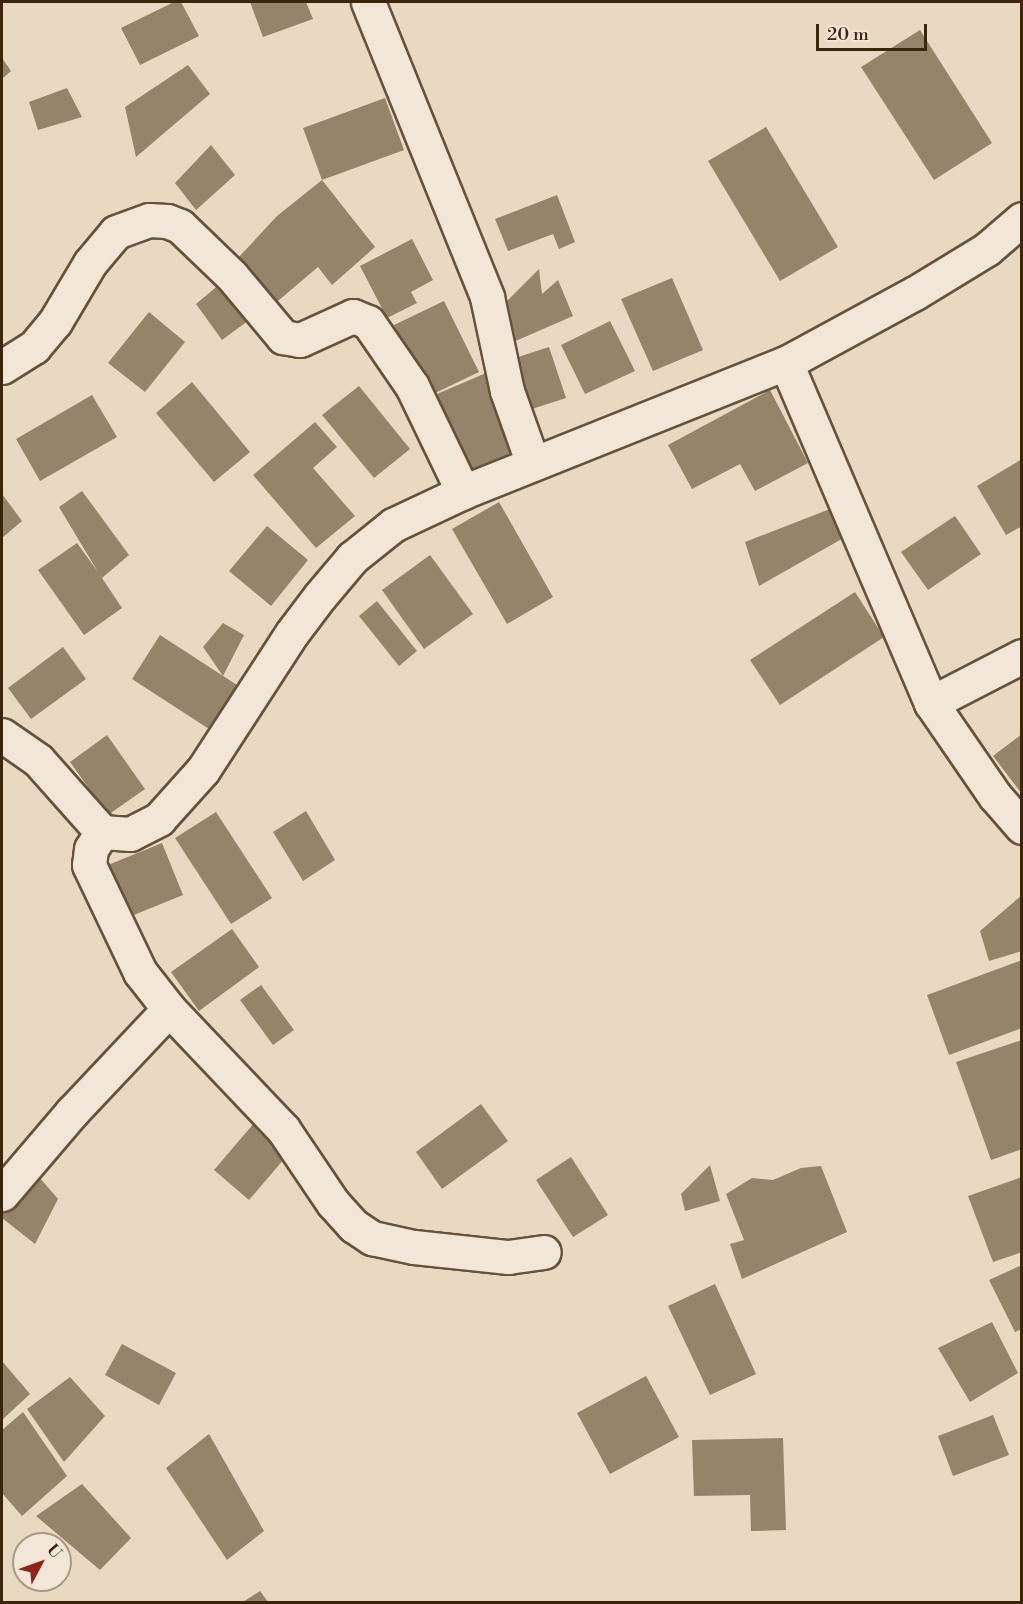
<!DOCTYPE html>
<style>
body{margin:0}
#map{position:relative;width:1023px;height:1604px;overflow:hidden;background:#e9d9c2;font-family:"Libre Bodoni",serif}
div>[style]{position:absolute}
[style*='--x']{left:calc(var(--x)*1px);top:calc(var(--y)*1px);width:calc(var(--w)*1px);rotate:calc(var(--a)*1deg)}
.building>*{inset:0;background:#95836a}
.roads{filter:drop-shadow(2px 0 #665239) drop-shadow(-2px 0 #665239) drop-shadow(0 2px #665239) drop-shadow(0 -2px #665239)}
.street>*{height:33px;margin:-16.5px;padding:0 16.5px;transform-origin:16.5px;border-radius:16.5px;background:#f1e6d7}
span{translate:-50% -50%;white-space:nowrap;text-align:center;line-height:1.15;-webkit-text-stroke:4.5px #f1e6d7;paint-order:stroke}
.frame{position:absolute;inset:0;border:3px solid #3b250b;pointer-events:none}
.north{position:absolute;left:12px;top:1532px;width:60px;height:60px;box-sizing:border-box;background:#f1e6d7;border:2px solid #a89985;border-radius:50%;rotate:49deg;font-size:16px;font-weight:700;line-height:24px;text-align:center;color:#3b250b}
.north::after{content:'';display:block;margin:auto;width:21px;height:27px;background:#8f2418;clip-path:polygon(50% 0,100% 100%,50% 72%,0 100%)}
.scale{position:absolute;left:816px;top:24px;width:111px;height:27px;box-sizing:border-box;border:3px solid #3b250b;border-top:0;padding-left:8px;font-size:18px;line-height:21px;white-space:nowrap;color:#3b250b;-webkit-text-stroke:4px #f1e6d7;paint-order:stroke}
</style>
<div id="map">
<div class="building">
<div style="clip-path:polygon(174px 2px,181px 2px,199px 36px,140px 65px,121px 28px)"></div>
<div style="clip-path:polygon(250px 2px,306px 2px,313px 19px,263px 37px)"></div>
<div style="clip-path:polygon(920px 30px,992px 143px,934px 180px,861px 67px)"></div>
<div style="clip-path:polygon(2px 58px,11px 71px,2px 79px)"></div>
<div style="clip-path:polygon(188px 65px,210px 94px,136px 157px,125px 107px)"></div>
<div style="clip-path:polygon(67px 88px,82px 117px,38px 130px,29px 102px)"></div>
<div style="clip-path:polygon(385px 98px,404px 150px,322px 180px,303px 128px)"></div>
<div style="clip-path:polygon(766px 127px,838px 247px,780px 281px,708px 161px)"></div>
<div style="clip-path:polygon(211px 145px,235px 175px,196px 210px,175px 183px)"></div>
<div style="clip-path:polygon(322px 180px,375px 247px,332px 285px,318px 267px,272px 306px,239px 257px,277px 216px)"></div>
<div style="clip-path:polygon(557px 195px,575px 242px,559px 249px,553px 234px,508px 251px,495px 219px)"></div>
<div style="clip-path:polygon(412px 239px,433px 280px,411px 292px,417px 303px,387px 318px,360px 266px)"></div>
<div style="clip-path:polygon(539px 269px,542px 294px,558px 280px,573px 316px,511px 343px,497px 311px)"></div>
<div style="clip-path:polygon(227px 278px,260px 312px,222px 340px,196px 304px)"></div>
<div style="clip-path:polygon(672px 278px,703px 350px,653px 371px,621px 299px)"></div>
<div style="clip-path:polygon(444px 301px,479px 372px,429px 396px,394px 325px)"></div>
<div style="clip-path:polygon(149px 312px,185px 342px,145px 392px,108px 363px)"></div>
<div style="clip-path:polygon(610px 321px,635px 371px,585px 394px,561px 345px)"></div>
<div style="clip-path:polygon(549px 347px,566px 398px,529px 410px,512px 359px)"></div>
<div style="clip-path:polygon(486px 373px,513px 458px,464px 475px,430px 397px)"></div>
<div style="clip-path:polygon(192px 382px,250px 452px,214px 482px,156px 413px)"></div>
<div style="clip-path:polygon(359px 386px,410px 449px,374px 478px,322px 415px)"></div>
<div style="clip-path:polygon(770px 390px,808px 463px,755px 491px,740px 464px,692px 489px,668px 445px)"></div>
<div style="clip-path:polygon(92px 395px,117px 437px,40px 481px,16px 439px)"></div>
<div style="clip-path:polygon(315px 422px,337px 447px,313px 468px,355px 516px,316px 548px,253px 475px)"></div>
<div style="clip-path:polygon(1022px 459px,1022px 526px,1006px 535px,977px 486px)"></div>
<div style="clip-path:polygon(82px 491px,129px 555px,102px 578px,122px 608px,84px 635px,38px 570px,77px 543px,98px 572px,59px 507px)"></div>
<div style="clip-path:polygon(2px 494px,22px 521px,2px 538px)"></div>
<div style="clip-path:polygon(499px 502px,553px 597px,507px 624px,452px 529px)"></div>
<div style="clip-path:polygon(835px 507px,847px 536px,759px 586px,745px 542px)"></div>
<div style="clip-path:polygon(955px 516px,981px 554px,928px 590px,901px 552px)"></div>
<div style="clip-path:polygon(267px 526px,308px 560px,271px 606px,229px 571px)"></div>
<div style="clip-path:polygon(430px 555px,473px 614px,424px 649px,382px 590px)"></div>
<div style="clip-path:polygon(855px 592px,884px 637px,780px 705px,750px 660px)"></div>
<div style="clip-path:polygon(377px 601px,417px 651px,399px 666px,359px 616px)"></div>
<div style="clip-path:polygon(223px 623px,244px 635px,223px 676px,203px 647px)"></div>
<div style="clip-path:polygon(160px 635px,237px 685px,209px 729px,132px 679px)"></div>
<div style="clip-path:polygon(63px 647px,86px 679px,31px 719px,8px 688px)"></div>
<div style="clip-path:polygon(1022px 734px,1022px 794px,993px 756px)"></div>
<div style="clip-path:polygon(107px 735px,145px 789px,108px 815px,70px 762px)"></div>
<div style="clip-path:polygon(306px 811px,335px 860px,303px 881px,273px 832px)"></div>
<div style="clip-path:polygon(216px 812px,272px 898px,231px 924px,175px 838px)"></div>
<div style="clip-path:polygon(162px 843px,183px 895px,129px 917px,108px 865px)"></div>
<div style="clip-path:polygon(1022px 895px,1022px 951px,989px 961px,980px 931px)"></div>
<div style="clip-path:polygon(232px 929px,259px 967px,199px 1011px,171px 972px)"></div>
<div style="clip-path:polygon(1022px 960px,1022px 1028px,949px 1055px,927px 995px)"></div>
<div style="clip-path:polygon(261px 985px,294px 1030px,273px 1045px,240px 1000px)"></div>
<div style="clip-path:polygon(1022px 1040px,1022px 1149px,991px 1160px,956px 1062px)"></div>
<div style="clip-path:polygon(481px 1104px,508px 1141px,442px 1189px,416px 1152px)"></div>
<div style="clip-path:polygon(255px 1122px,290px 1152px,249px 1200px,214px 1170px)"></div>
<div style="clip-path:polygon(571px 1157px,608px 1215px,573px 1237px,536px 1180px)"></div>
<div style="clip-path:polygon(710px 1165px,720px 1201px,685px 1211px,681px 1194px)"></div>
<div style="clip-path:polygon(821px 1166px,847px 1232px,742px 1279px,730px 1244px,744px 1240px,726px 1194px,752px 1178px,773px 1180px,801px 1168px)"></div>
<div style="clip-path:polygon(33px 1170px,58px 1199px,35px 1244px,2px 1218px,2px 1210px)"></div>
<div style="clip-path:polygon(1022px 1177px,1022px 1252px,993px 1262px,968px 1196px)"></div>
<div style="clip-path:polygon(1022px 1265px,1022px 1329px,1015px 1332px,989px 1280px)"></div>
<div style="clip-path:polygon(715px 1284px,756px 1374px,710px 1395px,668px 1306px)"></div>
<div style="clip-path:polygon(992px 1322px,1018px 1373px,970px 1402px,938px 1348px)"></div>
<div style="clip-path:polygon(122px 1344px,176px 1373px,159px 1405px,105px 1375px)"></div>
<div style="clip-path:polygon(2px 1361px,30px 1394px,2px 1420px)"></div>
<div style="clip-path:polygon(646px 1376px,679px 1437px,610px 1474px,577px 1413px)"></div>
<div style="clip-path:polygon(70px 1377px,105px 1416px,64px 1462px,27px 1409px)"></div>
<div style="clip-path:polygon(23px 1412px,67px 1476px,22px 1516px,2px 1493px,2px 1430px)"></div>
<div style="clip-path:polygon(993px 1415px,1009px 1455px,953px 1476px,938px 1436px)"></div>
<div style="clip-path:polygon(209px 1434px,264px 1531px,227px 1560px,166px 1468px)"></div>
<div style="clip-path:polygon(783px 1438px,786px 1530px,751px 1531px,750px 1495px,694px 1496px,692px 1440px)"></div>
<div style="clip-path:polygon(82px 1484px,131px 1538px,100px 1570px,36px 1516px)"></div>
<div style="clip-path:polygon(260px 1591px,268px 1602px,243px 1602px)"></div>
</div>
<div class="roads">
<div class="street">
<div style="--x:368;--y:2;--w:318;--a:68"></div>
<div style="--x:487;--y:297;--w:96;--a:78"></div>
<div style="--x:507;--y:391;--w:77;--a:70.4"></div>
<div style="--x:786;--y:363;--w:370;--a:66.9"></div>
<div style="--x:931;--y:703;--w:113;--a:55.5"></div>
<div style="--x:995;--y:796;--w:41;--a:48.9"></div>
<div style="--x:2;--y:367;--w:38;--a:-32"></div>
<div style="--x:34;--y:347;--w:33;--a:-50"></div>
<div style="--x:55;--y:322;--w:69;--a:-59.3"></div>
<div style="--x:90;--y:263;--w:40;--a:-50"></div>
<div style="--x:116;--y:232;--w:35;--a:-20"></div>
<div style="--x:149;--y:220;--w:18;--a:3"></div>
<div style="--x:167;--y:221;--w:14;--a:21"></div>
<div style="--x:180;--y:226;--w:72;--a:43.9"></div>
<div style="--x:232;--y:276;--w:80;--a:50.1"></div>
<div style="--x:283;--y:337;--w:17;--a:10"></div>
<div style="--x:300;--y:340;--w:58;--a:-24.4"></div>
<div style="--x:353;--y:316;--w:16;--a:22"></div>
<div style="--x:368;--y:322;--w:78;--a:55.5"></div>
<div style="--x:412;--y:386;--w:118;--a:64.3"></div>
<div style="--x:931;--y:703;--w:102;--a:-27.3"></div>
<div style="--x:2;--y:735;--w:44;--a:34.8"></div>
<div style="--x:38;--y:760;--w:96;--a:48.4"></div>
<div style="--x:102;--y:832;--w:28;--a:4"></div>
<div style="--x:130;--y:834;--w:33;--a:-27"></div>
<div style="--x:159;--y:819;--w:66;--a:-48.1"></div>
<div style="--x:203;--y:770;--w:163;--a:-57"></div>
<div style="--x:292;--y:633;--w:46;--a:-52.9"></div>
<div style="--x:320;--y:596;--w:50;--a:-49.9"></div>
<div style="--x:352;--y:558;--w:53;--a:-38.8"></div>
<div style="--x:393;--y:525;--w:77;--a:-25.2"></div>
<div style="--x:463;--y:492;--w:348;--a:-21.8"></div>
<div style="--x:786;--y:363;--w:147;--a:-28.5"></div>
<div style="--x:915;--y:293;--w:84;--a:-31.4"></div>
<div style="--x:987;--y:249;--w:46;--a:-40.6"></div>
<div style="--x:102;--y:832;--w:20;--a:123"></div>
<div style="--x:91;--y:849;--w:16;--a:97"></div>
<div style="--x:89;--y:865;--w:119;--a:64.5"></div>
<div style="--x:140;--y:972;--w:47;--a:51.9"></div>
<div style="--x:169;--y:1009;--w:166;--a:46.5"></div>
<div style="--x:283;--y:1129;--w:89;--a:56"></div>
<div style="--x:333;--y:1203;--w:31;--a:48"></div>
<div style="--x:354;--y:1226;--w:22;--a:34"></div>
<div style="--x:372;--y:1238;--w:43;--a:12.1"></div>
<div style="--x:414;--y:1247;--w:95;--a:6.1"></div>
<div style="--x:508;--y:1257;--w:36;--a:-8"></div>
<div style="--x:2;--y:1194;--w:108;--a:-49.5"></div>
<div style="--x:72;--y:1112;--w:141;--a:-46.7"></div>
</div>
</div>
<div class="frame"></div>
<div class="north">U</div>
<div class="scale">20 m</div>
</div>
